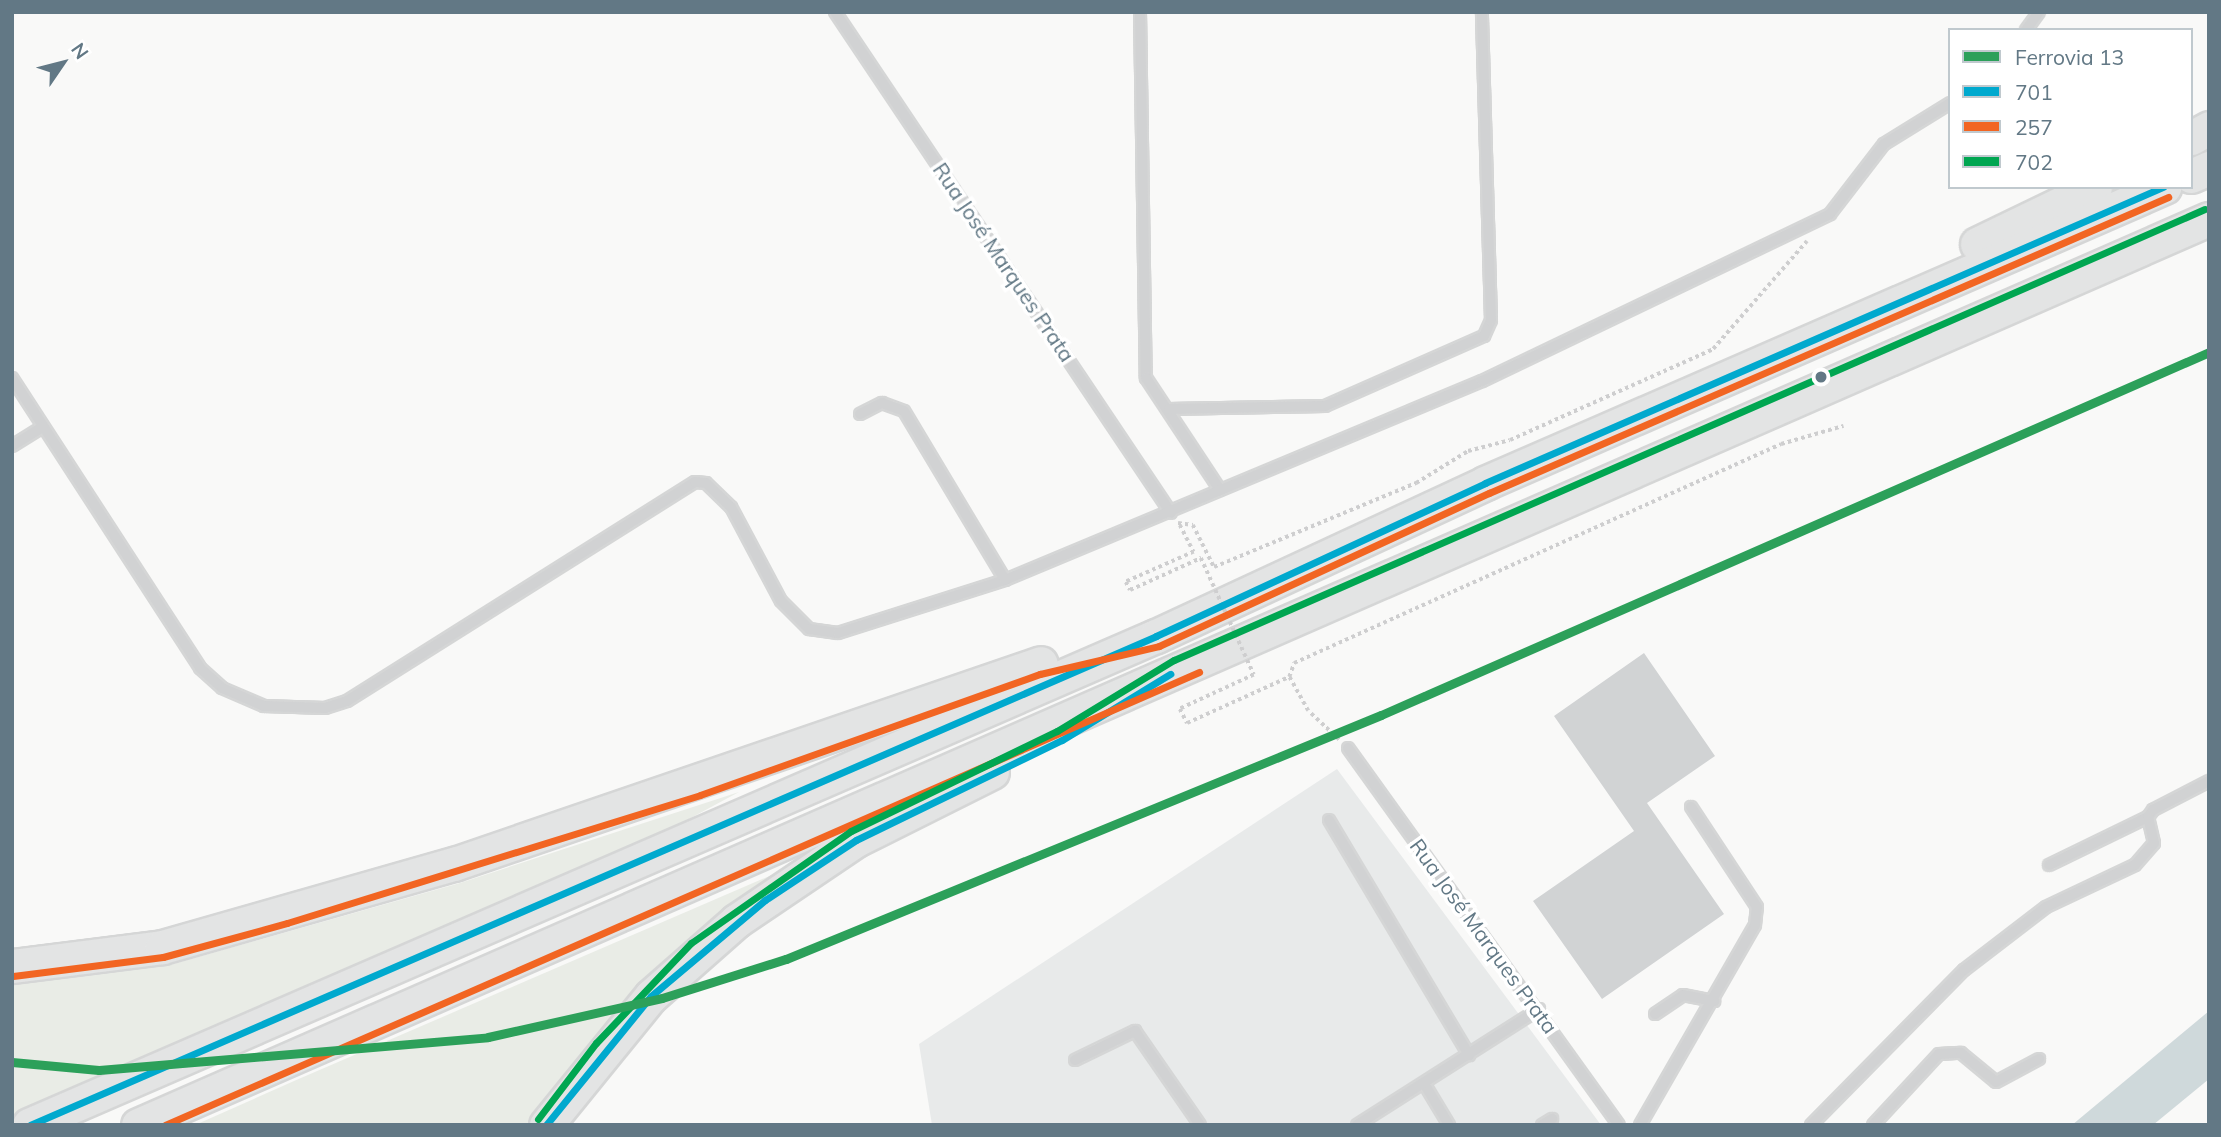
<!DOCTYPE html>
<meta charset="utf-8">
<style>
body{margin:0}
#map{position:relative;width:2221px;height:1137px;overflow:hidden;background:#f9f9f8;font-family:Mulish,sans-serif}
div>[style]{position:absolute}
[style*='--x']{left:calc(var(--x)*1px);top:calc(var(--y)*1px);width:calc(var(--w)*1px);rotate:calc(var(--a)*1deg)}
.built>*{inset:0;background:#e8eaea}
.green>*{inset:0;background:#e9ece6}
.water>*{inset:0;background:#cfd9db}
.building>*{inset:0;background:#d1d3d4}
.path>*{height:3.5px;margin-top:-1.75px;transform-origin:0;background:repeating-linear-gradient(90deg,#cececf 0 3.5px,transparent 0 7px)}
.roads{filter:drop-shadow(2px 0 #d5d6d6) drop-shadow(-2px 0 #d5d6d6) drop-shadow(0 2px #d5d6d6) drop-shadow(0 -2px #d5d6d6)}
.service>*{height:10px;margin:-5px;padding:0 5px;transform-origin:5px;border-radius:5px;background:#d1d2d3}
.motorway>*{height:33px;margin:-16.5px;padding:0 16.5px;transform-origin:16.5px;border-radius:16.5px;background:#e3e4e4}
.path-bridge>*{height:3.5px;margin-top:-1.75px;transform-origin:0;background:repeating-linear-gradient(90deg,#cececf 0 3.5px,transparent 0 7px)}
.bus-1>*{height:7px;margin:-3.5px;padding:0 3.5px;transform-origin:3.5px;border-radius:3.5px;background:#00a9ce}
.bus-2>*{height:7px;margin:-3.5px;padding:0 3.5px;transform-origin:3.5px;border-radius:3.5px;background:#f26522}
.bus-3>*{height:7px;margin:-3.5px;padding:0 3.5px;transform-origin:3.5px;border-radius:3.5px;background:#00a651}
.rail-1>*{height:9px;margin:-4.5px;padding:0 4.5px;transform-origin:4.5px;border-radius:4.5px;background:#2ca05a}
.dots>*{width:19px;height:19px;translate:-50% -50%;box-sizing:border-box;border:4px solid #fff;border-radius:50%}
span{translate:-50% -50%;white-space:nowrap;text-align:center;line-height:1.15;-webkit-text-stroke:7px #fff;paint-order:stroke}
.street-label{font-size:21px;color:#627885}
.frame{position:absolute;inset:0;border:14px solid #627885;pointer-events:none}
.legend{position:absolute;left:1948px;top:28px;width:245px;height:161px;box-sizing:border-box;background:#fff;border:2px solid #c0c9ce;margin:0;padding:9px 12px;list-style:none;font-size:21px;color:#627885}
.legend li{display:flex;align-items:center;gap:14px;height:35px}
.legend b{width:35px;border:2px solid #c0c9ce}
.north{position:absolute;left:28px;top:28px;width:70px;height:70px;-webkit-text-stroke:5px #fff;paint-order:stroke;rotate:55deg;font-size:19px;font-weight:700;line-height:28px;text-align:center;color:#627885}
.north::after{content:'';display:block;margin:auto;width:24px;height:32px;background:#627885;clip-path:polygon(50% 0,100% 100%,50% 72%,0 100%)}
</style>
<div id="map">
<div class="built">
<div style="clip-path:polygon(1337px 769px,1601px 1125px,932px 1125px,919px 1044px)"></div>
</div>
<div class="green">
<div style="clip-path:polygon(739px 792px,596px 869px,12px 1116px,12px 985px,166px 966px,460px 883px)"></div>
<div style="clip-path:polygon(788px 868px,537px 1125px,195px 1125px,294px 1081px)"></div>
</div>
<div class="water">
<div style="clip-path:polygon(2209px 1011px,2209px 1079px,2153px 1125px,2072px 1125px)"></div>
</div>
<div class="building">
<div style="clip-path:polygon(1644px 653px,1715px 756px,1647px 803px,1724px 914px,1602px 999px,1533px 901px,1634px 831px,1554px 716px)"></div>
</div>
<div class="path">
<div style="--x:1178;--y:523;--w:15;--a:8"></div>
<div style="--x:1193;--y:525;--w:47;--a:63.4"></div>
<div style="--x:1214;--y:567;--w:219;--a:-22.6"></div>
<div style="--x:1416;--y:483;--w:61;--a:-31.6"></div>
<div style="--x:1468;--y:451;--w:43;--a:-14.7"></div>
<div style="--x:1510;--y:440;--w:222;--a:-24.1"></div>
<div style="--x:1713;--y:349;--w:143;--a:-49"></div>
<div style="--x:1339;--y:740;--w:42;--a:-136.9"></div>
<div style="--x:1308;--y:711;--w:39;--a:-119"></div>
<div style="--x:1289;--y:677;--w:15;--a:-70"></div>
<div style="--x:1294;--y:663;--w:534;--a:-24.21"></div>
<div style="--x:1781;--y:444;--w:65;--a:-16.2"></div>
</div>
<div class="roads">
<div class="service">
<div style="--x:835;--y:12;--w:603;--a:56.15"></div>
<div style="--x:1140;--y:12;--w:366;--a:89.1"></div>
<div style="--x:1146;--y:378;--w:134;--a:56.5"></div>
<div style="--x:2026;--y:30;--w:22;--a:-54"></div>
<div style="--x:12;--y:378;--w:346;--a:57"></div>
<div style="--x:200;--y:668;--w:30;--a:42"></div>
<div style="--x:222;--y:688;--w:46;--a:23.2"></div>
<div style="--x:264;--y:706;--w:61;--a:1.9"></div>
<div style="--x:325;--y:708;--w:23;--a:-18"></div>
<div style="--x:347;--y:701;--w:411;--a:-32.2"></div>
<div style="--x:695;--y:482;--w:11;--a:5"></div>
<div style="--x:706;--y:483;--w:35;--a:44"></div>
<div style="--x:731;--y:507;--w:106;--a:62"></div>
<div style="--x:781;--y:601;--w:40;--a:45"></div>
<div style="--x:809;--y:629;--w:29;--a:8"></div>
<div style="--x:838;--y:633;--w:175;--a:-17.6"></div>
<div style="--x:1005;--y:580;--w:517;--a:-22.65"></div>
<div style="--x:1482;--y:381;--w:386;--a:-25.6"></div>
<div style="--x:1830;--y:214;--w:88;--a:-52.4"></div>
<div style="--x:1884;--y:144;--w:78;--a:-31.8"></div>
<div style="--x:1169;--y:409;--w:156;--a:-1.1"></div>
<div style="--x:1325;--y:406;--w:174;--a:-23.8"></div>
<div style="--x:1484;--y:336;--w:17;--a:-66"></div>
<div style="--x:1491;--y:320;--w:308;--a:-91.7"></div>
<div style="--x:860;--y:414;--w:25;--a:-27"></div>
<div style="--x:882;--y:403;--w:23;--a:20"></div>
<div style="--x:904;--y:411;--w:197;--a:59.1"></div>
<div style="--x:12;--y:446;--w:36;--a:-32"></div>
<div style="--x:1348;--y:748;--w:464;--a:54.3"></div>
<div style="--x:1329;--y:820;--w:274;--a:59.2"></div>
<div style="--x:2049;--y:865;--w:110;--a:-25.9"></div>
<div style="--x:1655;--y:1014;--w:34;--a:-34"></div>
<div style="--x:1683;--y:995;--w:32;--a:11"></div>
<div style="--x:1075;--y:1060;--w:67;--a:-25.8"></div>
<div style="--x:1135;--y:1031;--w:114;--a:55.3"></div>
<div style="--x:1425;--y:1085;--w:47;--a:59"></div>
<div style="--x:1357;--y:1125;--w:216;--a:-32.5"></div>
<div style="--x:1542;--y:1125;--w:12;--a:-31"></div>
<div style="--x:1640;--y:1125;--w:231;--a:-60.1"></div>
<div style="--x:1755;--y:925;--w:18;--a:-84"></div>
<div style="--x:1757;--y:907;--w:120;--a:-123.4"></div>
<div style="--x:1811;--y:1125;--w:218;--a:-45.4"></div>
<div style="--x:1964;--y:970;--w:103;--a:-37.5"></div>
<div style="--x:2046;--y:907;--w:98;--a:-25.3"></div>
<div style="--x:2135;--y:865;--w:29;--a:-49"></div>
<div style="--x:2154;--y:843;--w:27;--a:-103"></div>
<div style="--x:2148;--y:817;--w:9;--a:-54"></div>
<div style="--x:2153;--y:810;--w:63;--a:-27.4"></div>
<div style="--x:1873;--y:1125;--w:97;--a:-47.1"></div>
<div style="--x:1939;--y:1054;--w:22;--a:-3"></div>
<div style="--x:1961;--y:1053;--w:45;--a:39.6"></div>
<div style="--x:1996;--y:1082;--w:49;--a:-28.1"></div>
</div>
<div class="motorway">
<div style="--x:2191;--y:138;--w:21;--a:-29"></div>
<div style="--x:2191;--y:176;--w:20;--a:-24"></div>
<div style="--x:1977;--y:244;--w:131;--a:-25.8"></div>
<div style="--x:12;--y:966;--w:151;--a:-7.2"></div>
<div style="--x:162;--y:947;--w:304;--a:-15.9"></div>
<div style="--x:454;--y:864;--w:620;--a:-18.9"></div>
<div style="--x:29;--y:1125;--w:1229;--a:-23.46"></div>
<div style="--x:1156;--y:636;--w:363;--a:-24.9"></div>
<div style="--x:1485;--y:483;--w:741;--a:-23.55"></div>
<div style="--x:138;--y:1125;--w:2261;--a:-23.63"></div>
<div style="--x:546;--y:1125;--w:166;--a:-50.9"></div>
<div style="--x:651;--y:996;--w:113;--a:-41.4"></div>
<div style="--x:736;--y:921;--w:145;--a:-34"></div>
<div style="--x:856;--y:840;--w:152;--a:-26.6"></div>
</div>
</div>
<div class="path-bridge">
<div style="--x:1180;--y:525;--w:30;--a:63"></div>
<div style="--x:1194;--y:552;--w:74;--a:156.2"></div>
<div style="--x:1126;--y:582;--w:9;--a:63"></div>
<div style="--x:1130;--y:590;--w:78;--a:-24.3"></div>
<div style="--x:1201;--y:558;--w:128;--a:65.6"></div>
<div style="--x:1254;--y:675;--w:81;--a:155.3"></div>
<div style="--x:1180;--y:709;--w:16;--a:63"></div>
<div style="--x:1187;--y:723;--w:112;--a:-24.3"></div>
</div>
<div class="bus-1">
<div style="--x:30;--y:1125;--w:1228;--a:-23.47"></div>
<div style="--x:1156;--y:636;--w:363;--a:-24.9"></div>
<div style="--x:1485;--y:483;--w:740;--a:-23.59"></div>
<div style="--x:546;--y:1125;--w:166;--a:-50.9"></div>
<div style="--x:651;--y:996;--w:149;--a:-40.1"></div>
<div style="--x:765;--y:900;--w:109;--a:-33.4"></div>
<div style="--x:856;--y:840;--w:229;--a:-25.9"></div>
<div style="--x:1062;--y:740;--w:127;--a:-31.4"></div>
</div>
<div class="bus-2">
<div style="--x:13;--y:976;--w:151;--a:-7.2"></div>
<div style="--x:163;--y:957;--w:129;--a:-15.3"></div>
<div style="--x:287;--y:923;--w:432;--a:-17.2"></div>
<div style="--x:700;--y:795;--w:361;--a:-19.6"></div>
<div style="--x:1040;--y:674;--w:122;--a:-13.2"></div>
<div style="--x:1159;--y:646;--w:364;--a:-24.9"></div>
<div style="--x:1489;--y:493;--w:741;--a:-23.55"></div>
<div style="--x:165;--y:1125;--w:1129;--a:-23.66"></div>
</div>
<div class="bus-3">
<div style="--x:538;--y:1119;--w:96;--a:-52.7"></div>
<div style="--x:596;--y:1043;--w:138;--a:-46.5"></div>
<div style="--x:691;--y:943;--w:195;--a:-35"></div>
<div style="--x:851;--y:831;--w:229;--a:-25.9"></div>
<div style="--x:1057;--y:731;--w:137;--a:-31.3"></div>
<div style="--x:1174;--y:660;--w:1125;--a:-23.63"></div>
</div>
<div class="rail-1">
<div style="--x:12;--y:1062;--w:87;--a:5.3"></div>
<div style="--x:99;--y:1070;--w:390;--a:-4.8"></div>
<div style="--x:488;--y:1037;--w:178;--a:-12.6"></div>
<div style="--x:662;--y:998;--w:130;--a:-17.5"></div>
<div style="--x:786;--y:959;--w:643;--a:-22.3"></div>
<div style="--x:1381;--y:715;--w:904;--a:-23.67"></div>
</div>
<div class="dots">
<div style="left:1821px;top:377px;background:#627885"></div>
</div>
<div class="street-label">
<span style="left:1004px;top:262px;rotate:56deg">Rua José Marques Prata</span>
<span style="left:1484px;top:936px;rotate:54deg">Rua José Marques Prata</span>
</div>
<div class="frame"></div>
<ul class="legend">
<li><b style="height:9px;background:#2ca05a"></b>Ferrovia 13</li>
<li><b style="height:9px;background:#00a9ce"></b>701</li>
<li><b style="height:9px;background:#f26522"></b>257</li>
<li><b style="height:9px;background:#00a651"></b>702</li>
</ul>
<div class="north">N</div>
</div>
